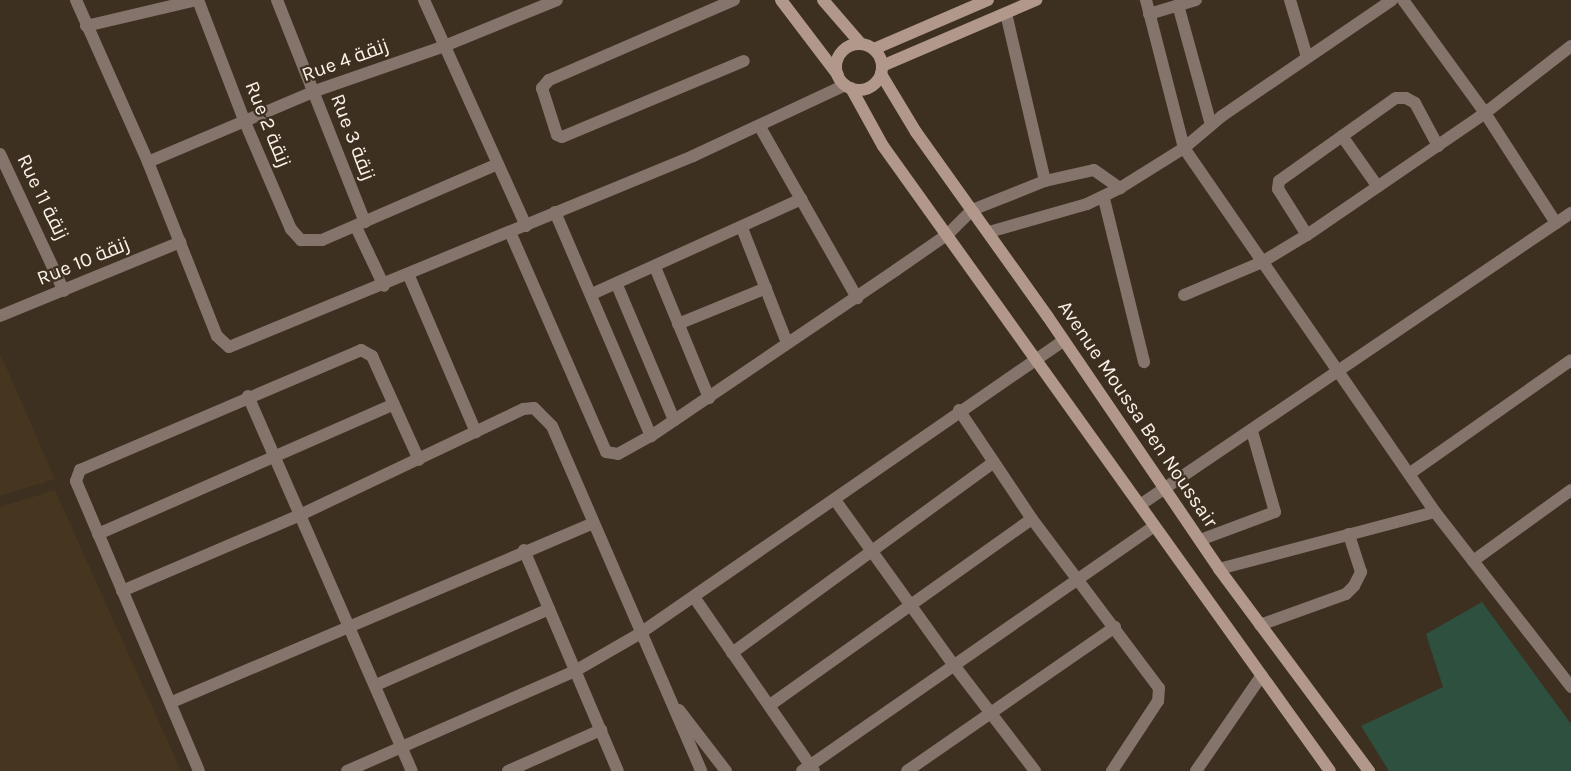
<!DOCTYPE html>
<meta charset="utf-8">
<style>
body{margin:0}
#map{position:relative;width:1571px;height:771px;overflow:hidden;background:#3d3020;font-family:Karla,Cairo,sans-serif}
div>[style]{position:absolute}
[style*='--x']{left:calc(var(--x)*1px);top:calc(var(--y)*1px);width:calc(var(--w)*1px);rotate:calc(var(--a)*1deg)}
.built>*{inset:0;background:#46351f}
.green>*{inset:0;background:#2d503f}
.street>*{height:12px;margin:-6px;padding:0 6px;transform-origin:6px;border-radius:6px;background:#84746c}
.secondary>*{height:12px;margin:-6px;padding:0 6px;transform-origin:6px;border-radius:6px;background:#b2988b}
.secondary>.ring{margin:-6px;padding:0;box-sizing:content-box;background:none;border:12px solid #b2988b;border-radius:50%}
span{translate:-50% -50%;white-space:nowrap;text-align:center;line-height:1.15;-webkit-text-stroke:4.5px #3d3020;paint-order:stroke}
.street-label{font-size:20px;color:#fbf2e9}
</style>
<div id="map">
<div class="built">
<div style="clip-path:polygon(0 353px,55px 479px,0 496px)"></div>
<div style="clip-path:polygon(55px 490px,181px 771px,0 771px,0 507px)"></div>
</div>
<div class="green">
<div style="clip-path:polygon(1482px 602px,1571px 724px,1571px 771px,1389px 771px,1361px 726px,1443px 687px,1426px 634px)"></div>
</div>
<div class="street">
<div style="--x:76;--y:0;--w:177;--a:66"></div>
<div style="--x:148;--y:162;--w:187;--a:68.4"></div>
<div style="--x:217;--y:336;--w:16;--a:43"></div>
<div style="--x:229;--y:347;--w:502;--a:-22.37"></div>
<div style="--x:693;--y:156;--w:168;--a:-25"></div>
<div style="--x:198;--y:0;--w:129;--a:69"></div>
<div style="--x:244;--y:120;--w:119;--a:66.7"></div>
<div style="--x:291;--y:229;--w:15;--a:48"></div>
<div style="--x:301;--y:240;--w:21;--a:0"></div>
<div style="--x:322;--y:240;--w:189;--a:-23.4"></div>
<div style="--x:277;--y:0;--w:239;--a:68.4"></div>
<div style="--x:424;--y:0;--w:248;--a:65.7"></div>
<div style="--x:734;--y:0;--w:202;--a:156.6"></div>
<div style="--x:549;--y:80;--w:11;--a:131"></div>
<div style="--x:542;--y:88;--w:49;--a:72.3"></div>
<div style="--x:557;--y:135;--w:5;--a:22"></div>
<div style="--x:562;--y:137;--w:197;--a:-22.7"></div>
<div style="--x:1290;--y:0;--w:59;--a:73.4"></div>
<div style="--x:1392;--y:0;--w:206;--a:145.7"></div>
<div style="--x:1222;--y:116;--w:50;--a:139.9"></div>
<div style="--x:1184;--y:148;--w:442;--a:55.4"></div>
<div style="--x:1435;--y:512;--w:222;--a:52.1"></div>
<div style="--x:1403;--y:0;--w:140;--a:54"></div>
<div style="--x:1485;--y:113;--w:131;--a:57.2"></div>
<div style="--x:1178;--y:5;--w:124;--a:74.6"></div>
<div style="--x:1149;--y:14;--w:49;--a:-16.6"></div>
<div style="--x:86;--y:26;--w:114;--a:-13.2"></div>
<div style="--x:760;--y:127;--w:197;--a:60.4"></div>
<div style="--x:1342;--y:136;--w:62;--a:54.8"></div>
<div style="--x:0;--y:154;--w:151;--a:65"></div>
<div style="--x:148;--y:162;--w:181;--a:-23"></div>
<div style="--x:315;--y:91;--w:134;--a:-19.1"></div>
<div style="--x:442;--y:47;--w:124;--a:-22.2"></div>
<div style="--x:1045;--y:181;--w:50;--a:-12.7"></div>
<div style="--x:1094;--y:170;--w:32;--a:35"></div>
<div style="--x:1120;--y:188;--w:75;--a:-32"></div>
<div style="--x:1184;--y:148;--w:153;--a:-104.4"></div>
<div style="--x:1104;--y:199;--w:168;--a:76.2"></div>
<div style="--x:555;--y:212;--w:244;--a:66.8"></div>
<div style="--x:356;--y:227;--w:65;--a:64.6"></div>
<div style="--x:742;--y:228;--w:123;--a:68.6"></div>
<div style="--x:510;--y:232;--w:240;--a:66.4"></div>
<div style="--x:606;--y:452;--w:12;--a:9"></div>
<div style="--x:618;--y:454;--w:38;--a:-29"></div>
<div style="--x:651;--y:436;--w:296;--a:-34.1"></div>
<div style="--x:896;--y:270;--w:63;--a:-34.7"></div>
<div style="--x:948;--y:234;--w:34;--a:-45"></div>
<div style="--x:972;--y:210;--w:79;--a:-21.7"></div>
<div style="--x:1045;--y:181;--w:172;--a:-103.1"></div>
<div style="--x:989;--y:232;--w:102;--a:-15.9"></div>
<div style="--x:1087;--y:204;--w:37;--a:-26"></div>
<div style="--x:1307;--y:235;--w:54;--a:-122.2"></div>
<div style="--x:1278;--y:189;--w:8;--a:-83"></div>
<div style="--x:1279;--y:181;--w:143;--a:-35.4"></div>
<div style="--x:1396;--y:98;--w:10;--a:0"></div>
<div style="--x:1406;--y:98;--w:10;--a:29"></div>
<div style="--x:1415;--y:103;--w:49;--a:61.9"></div>
<div style="--x:655;--y:267;--w:142;--a:67.6"></div>
<div style="--x:409;--y:276;--w:170;--a:66.8"></div>
<div style="--x:617;--y:285;--w:147;--a:67.1"></div>
<div style="--x:592;--y:294;--w:230;--a:-24.4"></div>
<div style="--x:1184;--y:295;--w:85;--a:-22.9"></div>
<div style="--x:1262;--y:262;--w:52;--a:-31"></div>
<div style="--x:1307;--y:235;--w:216;--a:-34.4"></div>
<div style="--x:1485;--y:113;--w:109;--a:-37.9"></div>
<div style="--x:0;--y:316;--w:195;--a:-22.3"></div>
<div style="--x:678;--y:324;--w:95;--a:-22.2"></div>
<div style="--x:248;--y:396;--w:409;--a:66.4"></div>
<div style="--x:959;--y:410;--w:131;--a:56.2"></div>
<div style="--x:1032;--y:519;--w:211;--a:53.1"></div>
<div style="--x:1159;--y:688;--w:13;--a:94"></div>
<div style="--x:1158;--y:701;--w:84;--a:123.3"></div>
<div style="--x:1409;--y:474;--w:198;--a:-35.1"></div>
<div style="--x:835;--y:500;--w:202;--a:54.3"></div>
<div style="--x:953;--y:664;--w:135;--a:52.5"></div>
<div style="--x:1140;--y:505;--w:521;--a:-34.12"></div>
<div style="--x:98;--y:534;--w:323;--a:-23.7"></div>
<div style="--x:1200;--y:540;--w:80;--a:-20.5"></div>
<div style="--x:1275;--y:512;--w:84;--a:-105.9"></div>
<div style="--x:524;--y:550;--w:240;--a:67"></div>
<div style="--x:1473;--y:561;--w:121;--a:-35.9"></div>
<div style="--x:1219;--y:569;--w:223;--a:-14.8"></div>
<div style="--x:122;--y:591;--w:194;--a:-23.1"></div>
<div style="--x:300;--y:515;--w:247;--a:-25.4"></div>
<div style="--x:523;--y:409;--w:11;--a:-5"></div>
<div style="--x:534;--y:408;--w:25;--a:45"></div>
<div style="--x:552;--y:426;--w:376;--a:66.6"></div>
<div style="--x:694;--y:597;--w:211;--a:55.4"></div>
<div style="--x:1260;--y:625;--w:91;--a:-19.8"></div>
<div style="--x:1346;--y:594;--w:11;--a:-45"></div>
<div style="--x:1354;--y:586;--w:16;--a:-63"></div>
<div style="--x:1361;--y:572;--w:40;--a:-108"></div>
<div style="--x:732;--y:653;--w:324;--a:-36.1"></div>
<div style="--x:376;--y:685;--w:189;--a:-23.7"></div>
<div style="--x:172;--y:702;--w:458;--a:-23"></div>
<div style="--x:770;--y:705;--w:321;--a:-35.4"></div>
<div style="--x:679;--y:710;--w:77;--a:52.4"></div>
<div style="--x:199;--y:771;--w:315;--a:-113"></div>
<div style="--x:76;--y:481;--w:12;--a:-70"></div>
<div style="--x:80;--y:470;--w:306;--a:-23.1"></div>
<div style="--x:361;--y:350;--w:13;--a:29"></div>
<div style="--x:372;--y:356;--w:114;--a:65.7"></div>
<div style="--x:347;--y:771;--w:249;--a:-23.7"></div>
<div style="--x:575;--y:671;--w:74;--a:-30"></div>
<div style="--x:639;--y:634;--w:515;--a:-34.65"></div>
<div style="--x:508;--y:771;--w:102;--a:-23.8"></div>
<div style="--x:802;--y:771;--w:429;--a:-34.8"></div>
<div style="--x:907;--y:771;--w:253;--a:-34.7"></div>
<div style="--x:1196;--y:771;--w:116;--a:-55.5"></div>
</div>
<div class="secondary">
<div style="--x:781;--y:0;--w:94;--a:52.8"></div>
<div style="--x:823;--y:0;--w:58;--a:49.2"></div>
<div class="ring" style="left:836px;top:44px;width:34px;height:34px"></div>
<div style="--x:874;--y:49;--w:124;--a:-23.3"></div>
<div style="--x:882;--y:66;--w:168;--a:-23.2"></div>
<div style="--x:881;--y:74;--w:68;--a:58.9"></div>
<div style="--x:916;--y:132;--w:227;--a:54.5"></div>
<div style="--x:1048;--y:317;--w:305;--a:55.8"></div>
<div style="--x:1219;--y:569;--w:252;--a:53.4"></div>
<div style="--x:851;--y:88;--w:66;--a:61.1"></div>
<div style="--x:883;--y:146;--w:768;--a:54.43"></div>
</div>
<div class="street-label">
<span style="left:345px;top:60px;rotate:-20deg">Rue 4 زنقة</span>
<span style="left:268px;top:124px;rotate:68deg">Rue 2 زنقة</span>
<span style="left:353px;top:137px;rotate:69deg">Rue 3 زنقة</span>
<span style="left:43px;top:197px;rotate:64deg">Rue 11 زنقة</span>
<span style="left:83px;top:261px;rotate:-22deg">Rue 10 زنقة</span>
<span style="left:1138px;top:414px;rotate:56deg">Avenue Moussa Ben Noussair</span>
</div>
</div>
